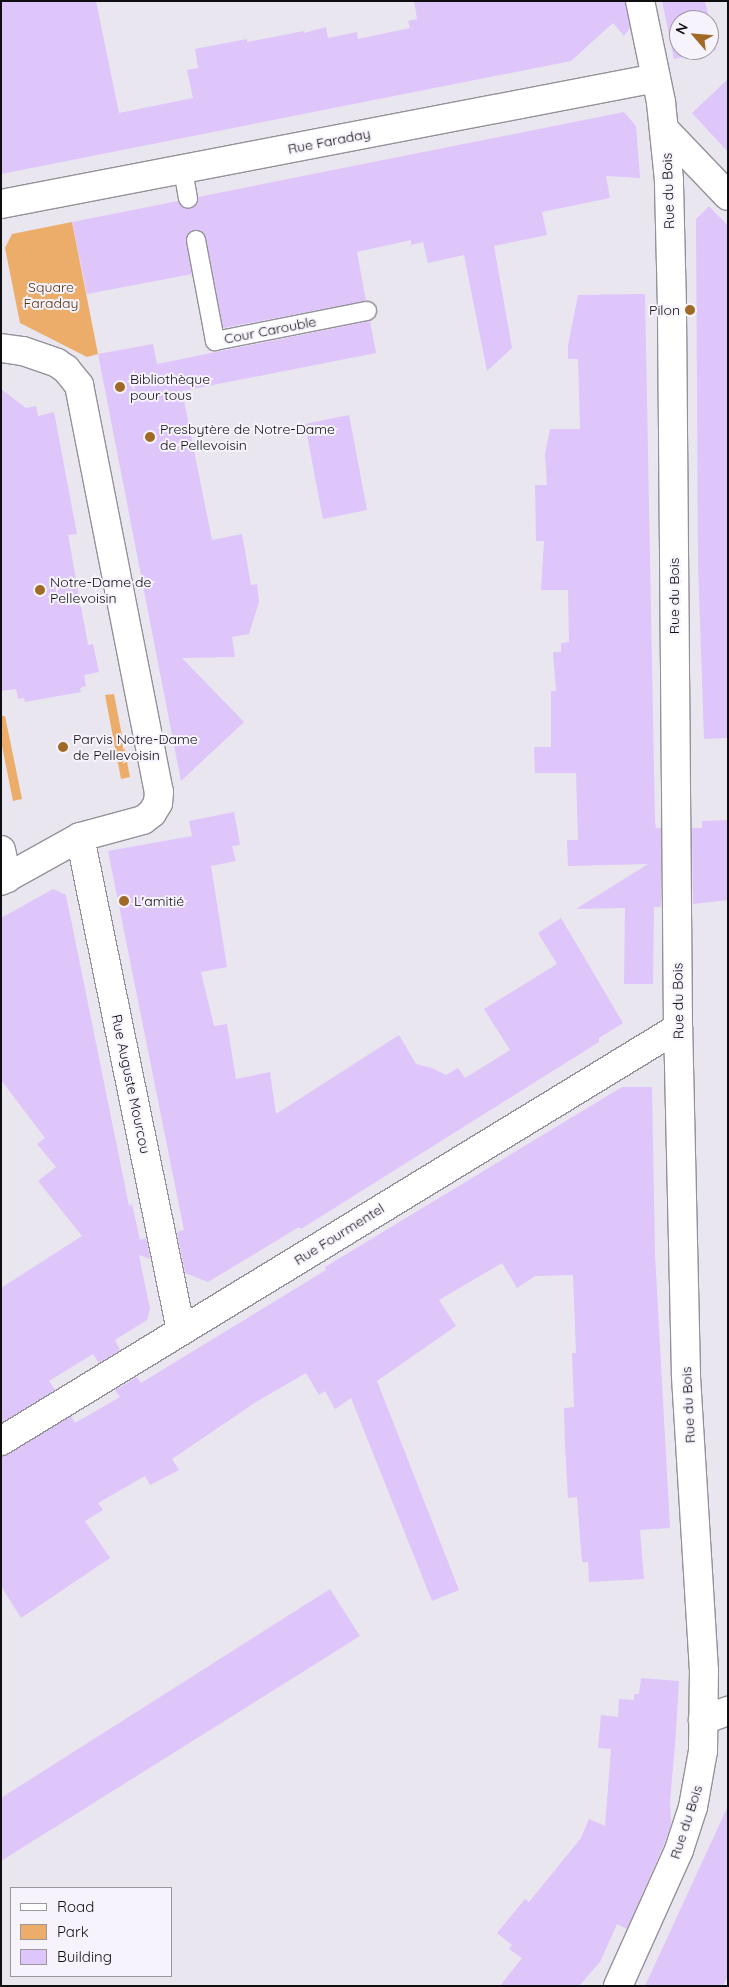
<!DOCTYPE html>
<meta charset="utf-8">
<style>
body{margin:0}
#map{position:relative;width:729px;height:1987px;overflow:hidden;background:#eae6ef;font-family:Quicksand,sans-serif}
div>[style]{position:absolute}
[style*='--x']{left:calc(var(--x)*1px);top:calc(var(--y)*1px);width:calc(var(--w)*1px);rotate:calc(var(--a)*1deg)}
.green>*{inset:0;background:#ecad6a}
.building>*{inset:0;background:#dec5fa}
.roads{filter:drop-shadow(1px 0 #949199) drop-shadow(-1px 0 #949199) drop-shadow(0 1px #949199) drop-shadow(0 -1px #949199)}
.service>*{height:18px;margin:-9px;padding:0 9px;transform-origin:9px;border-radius:9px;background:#fff}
.minor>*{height:28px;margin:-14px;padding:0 14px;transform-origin:14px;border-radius:14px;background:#fff}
.dots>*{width:14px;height:14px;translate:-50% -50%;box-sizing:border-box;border:2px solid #f7f3fc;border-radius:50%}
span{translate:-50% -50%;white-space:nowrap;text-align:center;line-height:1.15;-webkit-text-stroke:4px #f7f3fc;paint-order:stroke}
.street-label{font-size:14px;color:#0f0e11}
.park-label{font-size:14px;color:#533514}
.poi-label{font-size:14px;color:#0f0e11}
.right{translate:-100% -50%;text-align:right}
.left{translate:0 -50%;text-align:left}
.frame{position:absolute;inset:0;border:2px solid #0f0e11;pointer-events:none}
.legend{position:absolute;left:10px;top:1887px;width:162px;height:90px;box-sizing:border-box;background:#f7f3fc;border:1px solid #9a979e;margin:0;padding:6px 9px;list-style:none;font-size:15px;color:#0f0e11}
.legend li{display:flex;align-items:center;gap:10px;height:25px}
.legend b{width:25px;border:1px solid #9a979e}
.north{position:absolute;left:669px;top:10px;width:50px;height:50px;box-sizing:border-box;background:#f7f3fc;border:1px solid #9a979e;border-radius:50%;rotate:297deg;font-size:14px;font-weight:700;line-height:20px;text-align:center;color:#0f0e11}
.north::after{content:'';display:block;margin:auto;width:18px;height:22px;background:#a16926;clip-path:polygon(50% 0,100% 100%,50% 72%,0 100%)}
</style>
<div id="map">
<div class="green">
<div style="clip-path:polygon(72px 222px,98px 354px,87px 357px,20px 323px,5px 248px,12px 234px)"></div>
<div style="clip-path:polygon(114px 694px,130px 777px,121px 779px,105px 695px)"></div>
<div style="clip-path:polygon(1px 716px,5px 716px,22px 799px,13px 801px,1px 741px)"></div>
</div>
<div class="building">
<div style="clip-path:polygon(1px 1px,96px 1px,119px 113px,193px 98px,187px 70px,198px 68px,195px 49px,247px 39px,247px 42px,304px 31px,304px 33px,326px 27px,328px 38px,357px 32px,358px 39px,410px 28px,408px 21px,417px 19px,414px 1px,625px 1px,630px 28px,624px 36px,613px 23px,571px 61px,1px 174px)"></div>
<div style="clip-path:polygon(evenodd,662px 1px,705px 1px,716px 50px,674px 59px,662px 1px,679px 20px,709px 20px,709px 50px,679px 50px,679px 20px)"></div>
<div style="clip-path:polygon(728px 79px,728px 152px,692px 113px)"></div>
<div style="clip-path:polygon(624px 112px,636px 126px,640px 178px,606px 176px,610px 198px,542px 212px,547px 235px,494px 246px,512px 348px,487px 371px,464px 255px,428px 263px,423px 242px,411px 245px,411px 240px,357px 252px,366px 301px,223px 328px,206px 238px,199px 230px,189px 232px,186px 237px,192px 274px,87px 294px,72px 222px,178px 201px,184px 209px,190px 209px,198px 203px,198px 197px)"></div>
<div style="clip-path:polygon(709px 206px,728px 226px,728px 738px,704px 739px,698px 564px,696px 219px)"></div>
<div style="clip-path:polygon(645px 294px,655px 822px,656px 828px,661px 828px,661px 907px,654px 907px,653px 984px,624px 984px,625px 908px,576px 909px,648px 864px,568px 866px,567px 840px,578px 840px,576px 773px,535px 773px,534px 747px,551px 747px,551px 691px,556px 691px,553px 652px,561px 652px,561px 643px,569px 642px,568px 590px,541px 590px,544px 541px,536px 541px,535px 485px,547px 485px,545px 454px,550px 429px,580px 429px,578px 359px,568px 359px,568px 346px,578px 295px)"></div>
<div style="clip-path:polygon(370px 321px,376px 353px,182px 391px,212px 540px,242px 534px,251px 585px,257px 584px,259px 602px,249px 634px,232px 637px,235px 657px,182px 658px,244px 722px,181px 781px,98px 354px,153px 344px,157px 364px)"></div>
<div style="clip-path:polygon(1px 389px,26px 408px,36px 406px,38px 416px,54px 412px,77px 534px,68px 535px,88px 645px,93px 644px,99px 672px,84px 675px,86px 686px,80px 688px,81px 692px,25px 702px,24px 698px,18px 699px,16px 689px,1px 691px)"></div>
<div style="clip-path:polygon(349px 415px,367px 510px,323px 519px,305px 424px)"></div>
<div style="clip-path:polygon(234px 812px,240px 845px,232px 846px,236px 861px,211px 866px,227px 967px,201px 972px,214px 1026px,227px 1024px,236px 1079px,270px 1072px,276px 1114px,399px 1035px,416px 1064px,432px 1068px,446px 1075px,458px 1068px,465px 1078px,510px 1050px,484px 1009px,557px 964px,538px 933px,561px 918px,623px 1023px,599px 1038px,599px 1042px,301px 1229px,299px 1227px,208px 1282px,185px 1273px,177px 1232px,184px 1230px,108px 851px,192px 836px,189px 821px)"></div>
<div style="clip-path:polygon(728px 820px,728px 900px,693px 904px,692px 828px,702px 828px,702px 821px)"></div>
<div style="clip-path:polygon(53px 889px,66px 895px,129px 1206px,132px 1204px,140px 1240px,146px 1238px,150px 1259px,139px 1255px,150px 1309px,147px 1320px,115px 1340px,120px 1350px,99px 1363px,93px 1354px,49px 1381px,55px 1390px,1px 1423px,1px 1288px,82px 1236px,38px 1181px,56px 1167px,37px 1144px,45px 1138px,1px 1080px,1px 918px)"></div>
<div style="clip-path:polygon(622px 1087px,652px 1087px,655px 1255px,670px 1528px,640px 1530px,644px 1579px,589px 1582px,588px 1562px,582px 1562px,577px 1497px,568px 1498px,565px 1445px,564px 1408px,574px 1407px,572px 1353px,576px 1353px,573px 1275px,535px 1276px,517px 1288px,502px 1263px,439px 1300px,456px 1326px,377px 1381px,459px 1590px,432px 1601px,351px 1398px,335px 1409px,325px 1391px,319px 1395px,306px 1373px,256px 1402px,172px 1459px,179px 1470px,150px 1485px,145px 1476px,98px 1503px,103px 1510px,85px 1521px,110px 1558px,21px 1618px,1px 1586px,1px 1457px,9px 1454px,71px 1416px,75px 1423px,120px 1397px,115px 1390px,137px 1377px,141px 1383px,326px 1270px,325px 1267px)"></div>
<div style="clip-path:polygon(330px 1589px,360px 1636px,1px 1861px,1px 1798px)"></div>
<div style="clip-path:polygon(641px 1678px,679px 1681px,675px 1745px,670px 1800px,671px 1825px,664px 1844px,627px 1929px,617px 1924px,600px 1962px,579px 1986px,500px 1986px,522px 1958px,509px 1949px,512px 1945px,497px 1933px,525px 1899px,529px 1902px,581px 1838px,589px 1819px,605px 1826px,611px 1749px,598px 1748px,601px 1715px,618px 1717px,619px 1699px,634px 1700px,634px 1694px,639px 1694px)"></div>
<div style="clip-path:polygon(728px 1806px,728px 1976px,723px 1986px,645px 1986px)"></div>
</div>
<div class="roads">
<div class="service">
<div style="--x:183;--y:170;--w:29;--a:80"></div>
<div style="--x:196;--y:240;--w:103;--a:79.3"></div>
<div style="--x:215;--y:341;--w:155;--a:-11.2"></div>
</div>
<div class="minor">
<div style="--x:665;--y:130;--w:91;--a:46.3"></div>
<div style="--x:1;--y:204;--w:667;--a:-10.89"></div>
<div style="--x:1;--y:348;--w:22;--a:8"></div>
<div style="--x:23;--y:351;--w:36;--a:19"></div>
<div style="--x:57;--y:363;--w:11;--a:34"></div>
<div style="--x:66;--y:369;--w:21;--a:51"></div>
<div style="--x:79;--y:385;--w:415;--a:78.9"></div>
<div style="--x:159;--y:792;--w:11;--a:95"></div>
<div style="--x:158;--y:803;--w:12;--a:121"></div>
<div style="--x:152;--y:813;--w:11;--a:142"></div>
<div style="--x:143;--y:820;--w:65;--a:164.9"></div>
<div style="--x:80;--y:837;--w:90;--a:150.9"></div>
<div style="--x:80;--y:837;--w:504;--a:78.44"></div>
<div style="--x:1;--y:850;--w:29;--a:78"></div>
<div style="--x:1;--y:1441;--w:793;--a:-31.39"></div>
<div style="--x:703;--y:1720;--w:27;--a:-20"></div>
<div style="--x:618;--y:1986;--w:149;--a:-65.8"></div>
<div style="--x:679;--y:1850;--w:45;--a:-72"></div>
<div style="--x:693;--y:1807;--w:57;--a:-79.9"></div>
<div style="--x:703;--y:1751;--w:80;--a:-89.3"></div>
<div style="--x:704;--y:1671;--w:298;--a:-93.5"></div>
<div style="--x:686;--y:1374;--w:346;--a:-91.3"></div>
<div style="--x:678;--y:1028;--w:721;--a:-90.48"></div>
<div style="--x:672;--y:307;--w:127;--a:-91.4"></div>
<div style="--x:669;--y:180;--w:78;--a:-95.9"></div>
<div style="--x:661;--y:102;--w:103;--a:-101.7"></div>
</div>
</div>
<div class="dots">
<div style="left:690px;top:310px;background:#a16926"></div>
<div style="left:120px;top:387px;background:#a16926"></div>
<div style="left:150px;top:437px;background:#a16926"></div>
<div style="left:40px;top:590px;background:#a16926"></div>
<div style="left:63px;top:747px;background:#a16926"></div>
<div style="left:124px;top:901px;background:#a16926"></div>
</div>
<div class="street-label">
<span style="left:329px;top:141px;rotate:-11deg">Rue Faraday</span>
<span style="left:668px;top:191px;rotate:-92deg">Rue du Bois</span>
<span style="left:270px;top:330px;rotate:-11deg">Cour Carouble</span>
<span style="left:674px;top:596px;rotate:-90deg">Rue du Bois</span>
<span style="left:678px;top:1001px;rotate:-91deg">Rue du Bois</span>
<span style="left:131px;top:1084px;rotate:78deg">Rue Auguste Mourcou</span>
<span style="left:339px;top:1234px;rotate:-32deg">Rue Fourmentel</span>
<span style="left:688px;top:1405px;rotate:-93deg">Rue du Bois</span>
<span style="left:686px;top:1822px;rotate:-72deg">Rue du Bois</span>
</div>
<div class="park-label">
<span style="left:51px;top:295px">Square<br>Faraday</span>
</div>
<div class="poi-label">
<span class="right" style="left:680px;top:310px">Pilon</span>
<span class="left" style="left:130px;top:387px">Bibliothèque<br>pour tous</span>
<span class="left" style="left:160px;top:437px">Presbytère de Notre-Dame<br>de Pellevoisin</span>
<span class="left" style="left:50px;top:590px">Notre-Dame de<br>Pellevoisin</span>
<span class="left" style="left:73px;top:747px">Parvis Notre-Dame<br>de Pellevoisin</span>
<span class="left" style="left:134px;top:901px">L'amitié</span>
</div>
<div class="frame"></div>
<ul class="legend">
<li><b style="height:6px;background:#fff"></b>Road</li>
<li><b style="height:14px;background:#ecad6a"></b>Park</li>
<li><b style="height:14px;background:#dec5fa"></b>Building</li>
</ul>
<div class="north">N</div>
</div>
